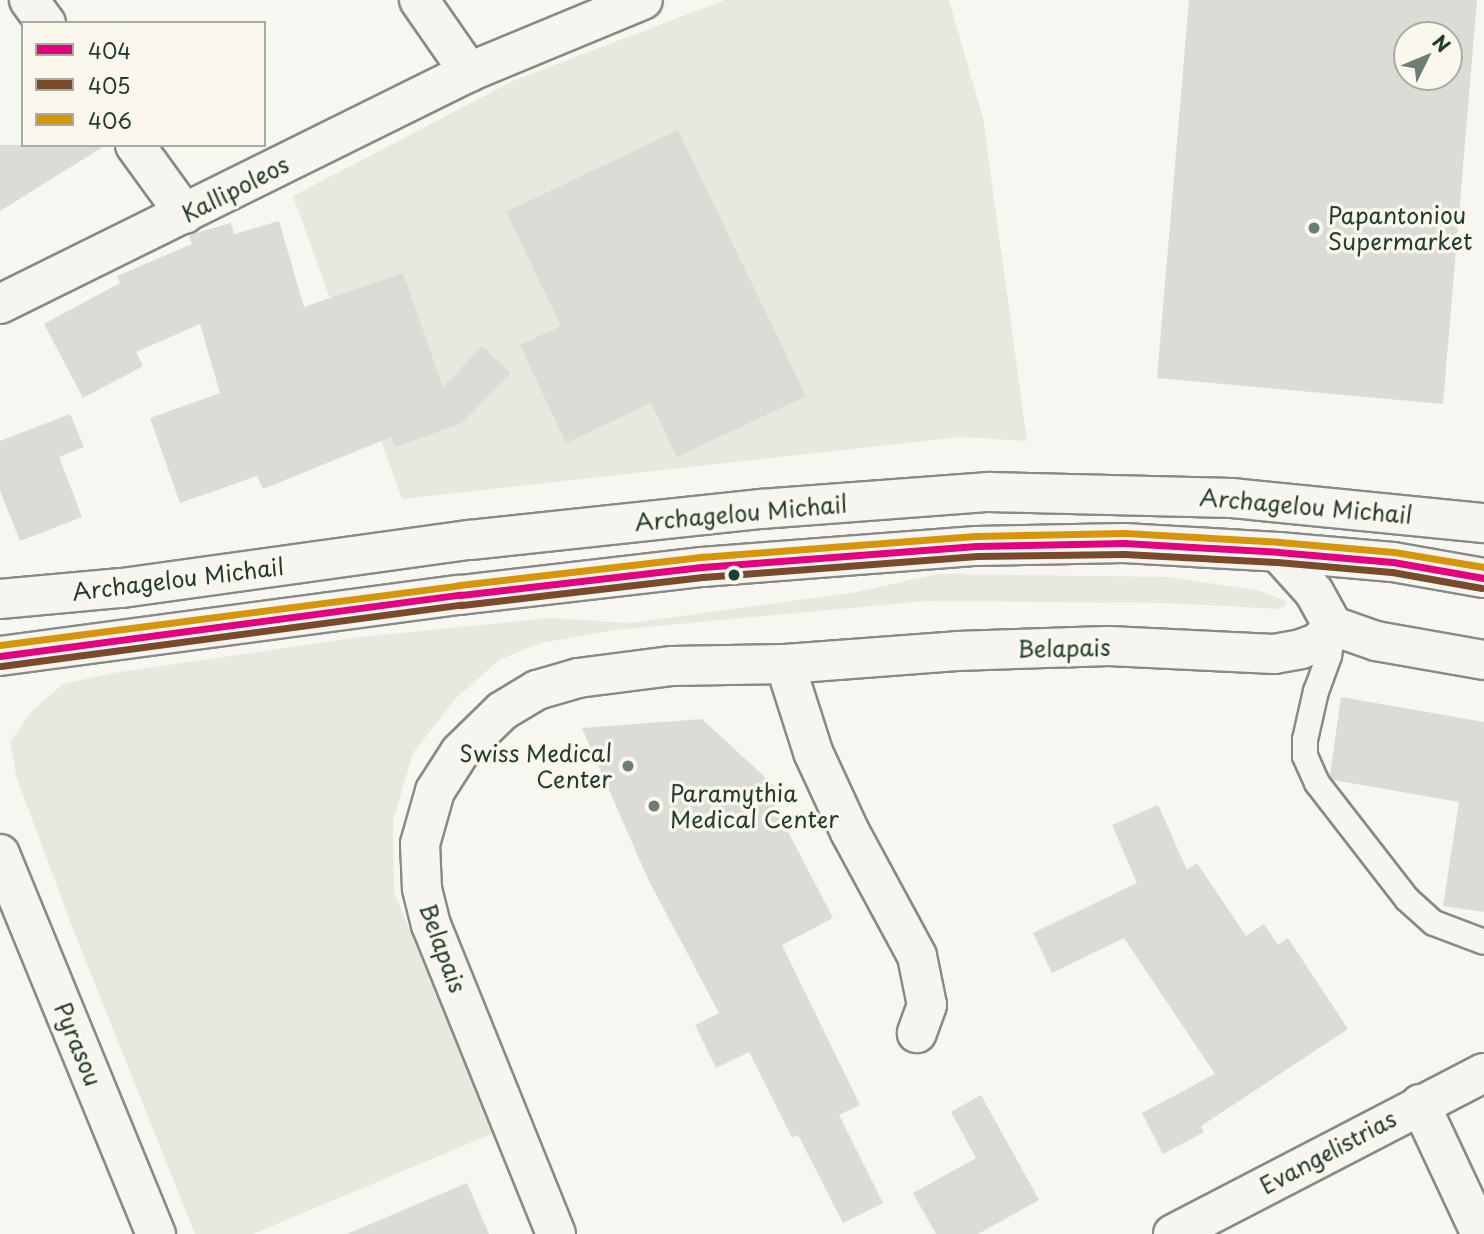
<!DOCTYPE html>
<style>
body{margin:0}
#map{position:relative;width:1484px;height:1234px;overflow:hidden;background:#f8f6f0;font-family:"Playpen Sans",sans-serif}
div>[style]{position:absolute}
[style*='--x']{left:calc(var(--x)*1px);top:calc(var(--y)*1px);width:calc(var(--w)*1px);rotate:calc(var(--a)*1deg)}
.built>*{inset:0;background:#e8e8df}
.building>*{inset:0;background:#dbdbd7}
.roads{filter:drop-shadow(2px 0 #868b86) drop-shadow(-2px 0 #868b86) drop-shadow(0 2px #868b86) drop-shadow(0 -2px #868b86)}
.service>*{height:24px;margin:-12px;padding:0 12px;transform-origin:12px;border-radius:12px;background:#f6f5f1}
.minor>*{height:38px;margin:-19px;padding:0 19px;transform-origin:19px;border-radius:19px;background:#f6f5f1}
.primary>*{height:38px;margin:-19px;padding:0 19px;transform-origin:19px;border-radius:19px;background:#f6f5f1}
.bus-1>*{height:7px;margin:-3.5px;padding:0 3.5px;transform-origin:3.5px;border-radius:3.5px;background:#e5007d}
.bus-2>*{height:7px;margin:-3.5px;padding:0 3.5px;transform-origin:3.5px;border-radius:3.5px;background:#7a4b2a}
.bus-3>*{height:7px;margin:-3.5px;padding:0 3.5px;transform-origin:3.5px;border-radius:3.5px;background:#d79608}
.dots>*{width:19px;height:19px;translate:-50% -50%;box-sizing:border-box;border:4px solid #fbf7ec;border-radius:50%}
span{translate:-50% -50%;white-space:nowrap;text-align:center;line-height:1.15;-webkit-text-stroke:7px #fbf7ec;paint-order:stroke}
.street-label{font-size:23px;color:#1f3d34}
.poi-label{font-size:23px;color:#1f3d34}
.left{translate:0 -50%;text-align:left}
.right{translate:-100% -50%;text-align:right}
.legend{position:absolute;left:21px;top:21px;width:245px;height:126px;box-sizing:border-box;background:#fbf7ec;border:2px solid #a3ada2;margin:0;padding:9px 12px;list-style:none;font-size:21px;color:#1f3d34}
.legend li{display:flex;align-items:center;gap:14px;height:35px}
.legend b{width:35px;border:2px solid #a3ada2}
.north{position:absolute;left:1393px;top:21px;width:70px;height:70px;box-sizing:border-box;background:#fbf7ec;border:2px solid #a3ada2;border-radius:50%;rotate:47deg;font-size:19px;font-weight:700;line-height:28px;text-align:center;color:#1f3d34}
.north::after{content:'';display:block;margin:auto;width:24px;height:32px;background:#6b7e76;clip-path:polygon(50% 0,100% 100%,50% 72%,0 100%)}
</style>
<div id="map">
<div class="built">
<div style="clip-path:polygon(725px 0,949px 0,983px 118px,1027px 441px,961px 437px,402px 499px,293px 196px,515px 80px)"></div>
<div style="clip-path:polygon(938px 574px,1169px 577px,1261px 591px,1288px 602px,1281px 609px,1166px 603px,925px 601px,615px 630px,541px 643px,499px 660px,455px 699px,413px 753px,393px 821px,394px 892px,494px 1133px,253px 1234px,195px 1234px,73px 929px,17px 779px,10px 742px,32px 711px,63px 684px,113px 673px,360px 637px,550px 618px,630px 623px,851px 593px)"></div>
</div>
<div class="building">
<div style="clip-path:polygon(evenodd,1189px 0,1477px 0,1443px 404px,1157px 378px,1189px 0,1407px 35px,1449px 35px,1449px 77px,1407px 77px,1407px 35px)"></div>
<div style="clip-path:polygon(678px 130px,806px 396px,677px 457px,651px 403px,566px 443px,520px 345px,561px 326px,506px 212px)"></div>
<div style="clip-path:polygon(0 145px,106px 145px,0 211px)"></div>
<div style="clip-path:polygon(279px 221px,304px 307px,403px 273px,443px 387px,482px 346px,511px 373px,462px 423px,395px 447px,391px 437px,263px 489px,257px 476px,180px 503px,150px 418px,220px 393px,200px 324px,136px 352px,143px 366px,83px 398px,44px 324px,120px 283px,117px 276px,192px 244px,189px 235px,231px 223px,234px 234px)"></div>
<div style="clip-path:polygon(70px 414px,84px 447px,59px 457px,82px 517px,20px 541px,0 491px,0 441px)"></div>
<div style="clip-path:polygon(1341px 697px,1484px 722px,1484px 912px,1443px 906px,1459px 802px,1333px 780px,1330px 775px)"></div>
<div style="clip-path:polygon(702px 719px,780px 791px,769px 795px,833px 918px,782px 945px,860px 1105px,839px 1115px,883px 1203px,843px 1223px,798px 1135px,792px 1138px,749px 1052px,716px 1068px,695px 1025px,719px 1013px,648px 879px,582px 728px)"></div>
<div style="clip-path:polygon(1158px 805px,1187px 870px,1197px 863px,1246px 936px,1264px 924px,1278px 945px,1288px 938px,1348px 1029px,1201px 1126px,1204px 1132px,1163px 1154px,1142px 1113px,1215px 1074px,1124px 938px,1052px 973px,1033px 933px,1137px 883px,1112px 825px)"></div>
<div style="clip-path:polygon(981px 1095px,1039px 1200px,978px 1234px,936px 1234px,913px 1193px,976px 1158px,951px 1112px)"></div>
<div style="clip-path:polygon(467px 1183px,489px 1234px,347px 1234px)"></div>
</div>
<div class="roads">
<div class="service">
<div style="--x:1333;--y:628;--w:28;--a:98"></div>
<div style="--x:1329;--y:656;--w:37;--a:110"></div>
<div style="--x:1316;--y:691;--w:50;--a:102.7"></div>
<div style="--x:1305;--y:740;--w:16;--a:90"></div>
<div style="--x:1305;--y:756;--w:30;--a:66"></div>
<div style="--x:1317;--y:783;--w:147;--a:52.2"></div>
<div style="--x:1407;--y:899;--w:36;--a:42"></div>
<div style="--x:1434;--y:923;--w:53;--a:20.8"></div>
</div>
<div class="minor">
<div style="--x:29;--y:0;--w:29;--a:54"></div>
<div style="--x:419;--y:0;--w:88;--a:55.2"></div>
<div style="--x:135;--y:145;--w:85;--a:54.1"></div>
<div style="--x:0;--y:304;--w:523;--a:-26.32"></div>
<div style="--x:469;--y:72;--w:188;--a:-22.5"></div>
<div style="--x:1278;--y:552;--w:54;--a:48"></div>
<div style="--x:1314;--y:592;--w:39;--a:61"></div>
<div style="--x:1333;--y:626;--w:46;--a:19.2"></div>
<div style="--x:1376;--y:641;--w:110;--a:10"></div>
<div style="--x:785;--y:664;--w:92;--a:72.3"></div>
<div style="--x:813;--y:752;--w:88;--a:65.2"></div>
<div style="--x:850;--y:832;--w:141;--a:61.6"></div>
<div style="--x:917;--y:956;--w:50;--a:78.5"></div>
<div style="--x:927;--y:1005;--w:30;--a:110"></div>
<div style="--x:0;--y:854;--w:411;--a:67.7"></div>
<div style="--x:1420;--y:1104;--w:144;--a:64.9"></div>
<div style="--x:556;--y:1234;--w:333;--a:-112"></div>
<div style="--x:431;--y:925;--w:38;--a:-104"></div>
<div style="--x:422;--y:888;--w:44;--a:-92.6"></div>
<div style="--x:420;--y:844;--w:55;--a:-74.2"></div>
<div style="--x:435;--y:791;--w:46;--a:-57.3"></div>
<div style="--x:460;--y:752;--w:59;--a:-44.3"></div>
<div style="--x:502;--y:711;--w:41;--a:-31"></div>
<div style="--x:537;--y:690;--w:43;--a:-16.3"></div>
<div style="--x:578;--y:678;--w:95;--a:-7.3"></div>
<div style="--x:672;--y:666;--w:113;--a:-1"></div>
<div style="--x:785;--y:664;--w:172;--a:-4.3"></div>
<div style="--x:957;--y:651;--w:152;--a:-1.9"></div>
<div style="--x:1109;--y:646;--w:165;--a:2.8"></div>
<div style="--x:1274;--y:654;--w:27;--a:-10"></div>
<div style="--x:1301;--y:649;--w:19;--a:-21"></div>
<div style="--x:1319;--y:642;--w:21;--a:-49"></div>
<div style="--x:1173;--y:1234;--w:350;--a:-27.4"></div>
</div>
<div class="primary">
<div style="--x:0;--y:599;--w:122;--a:-5.2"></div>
<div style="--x:122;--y:588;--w:351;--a:-7.9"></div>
<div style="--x:470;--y:540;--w:293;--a:-6.1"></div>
<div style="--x:761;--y:509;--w:229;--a:-4.3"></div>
<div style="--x:989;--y:492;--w:243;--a:1.4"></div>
<div style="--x:1232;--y:498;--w:253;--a:5.7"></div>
<div style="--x:0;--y:656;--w:464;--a:-7.6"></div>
<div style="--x:460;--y:595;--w:244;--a:-6.6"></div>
<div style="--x:702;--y:567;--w:275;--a:-4.4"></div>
<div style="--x:976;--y:546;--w:148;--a:-1.2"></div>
<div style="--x:1124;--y:543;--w:154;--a:3.3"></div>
<div style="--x:1278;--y:552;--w:115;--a:5"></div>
<div style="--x:1393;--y:562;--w:92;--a:10"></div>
</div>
</div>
<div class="bus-1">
<div style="--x:0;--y:656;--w:464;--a:-7.6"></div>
<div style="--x:460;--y:595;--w:244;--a:-6.6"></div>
<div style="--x:702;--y:567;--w:275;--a:-4.4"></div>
<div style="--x:976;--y:546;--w:148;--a:-1.2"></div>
<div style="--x:1124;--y:543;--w:154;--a:3.3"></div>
<div style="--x:1278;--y:552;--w:115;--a:5"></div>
<div style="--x:1393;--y:562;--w:92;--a:10"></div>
</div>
<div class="bus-2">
<div style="--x:1;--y:666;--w:464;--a:-7.6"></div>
<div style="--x:461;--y:605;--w:244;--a:-6.6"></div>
<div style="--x:703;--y:577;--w:275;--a:-4.4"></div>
<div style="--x:977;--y:556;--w:147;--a:-0.8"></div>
<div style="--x:1124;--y:554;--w:153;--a:3"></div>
<div style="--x:1277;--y:562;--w:115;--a:5"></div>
<div style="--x:1392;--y:572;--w:91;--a:10.1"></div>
</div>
<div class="bus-3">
<div style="--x:0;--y:645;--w:463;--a:-7.4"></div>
<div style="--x:459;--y:585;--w:244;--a:-6.6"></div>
<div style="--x:701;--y:557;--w:275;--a:-4.4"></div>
<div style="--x:975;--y:536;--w:150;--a:-1.1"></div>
<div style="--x:1125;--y:533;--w:154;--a:3.3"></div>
<div style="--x:1279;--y:542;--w:115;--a:5"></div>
<div style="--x:1394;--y:552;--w:91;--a:9.5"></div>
</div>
<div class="dots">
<div style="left:1314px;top:228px;background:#6b7e76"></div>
<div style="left:734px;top:575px;background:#1f3d34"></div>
<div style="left:628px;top:766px;background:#6b7e76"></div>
<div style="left:654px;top:806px;background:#6b7e76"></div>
</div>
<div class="street-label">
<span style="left:235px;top:189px;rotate:-27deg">Kallipoleos</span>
<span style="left:1306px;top:506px;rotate:5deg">Archagelou Michail</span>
<span style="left:741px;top:513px;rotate:-5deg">Archagelou Michail</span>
<span style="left:178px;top:579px;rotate:-7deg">Archagelou Michail</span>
<span style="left:1064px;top:648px;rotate:-1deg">Belapais</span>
<span style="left:443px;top:948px;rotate:70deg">Belapais</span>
<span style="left:78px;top:1044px;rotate:68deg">Pyrasou</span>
<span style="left:1328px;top:1152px;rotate:-28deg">Evangelistrias</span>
</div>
<div class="poi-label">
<span class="left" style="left:1328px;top:228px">Papantoniou<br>Supermarket</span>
<span class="right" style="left:612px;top:766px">Swiss Medical<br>Center</span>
<span class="left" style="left:670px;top:806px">Paramythia<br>Medical Center</span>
</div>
<ul class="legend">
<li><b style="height:9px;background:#e5007d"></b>404</li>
<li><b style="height:9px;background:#7a4b2a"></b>405</li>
<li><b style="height:9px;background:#d79608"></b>406</li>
</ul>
<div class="north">N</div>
</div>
